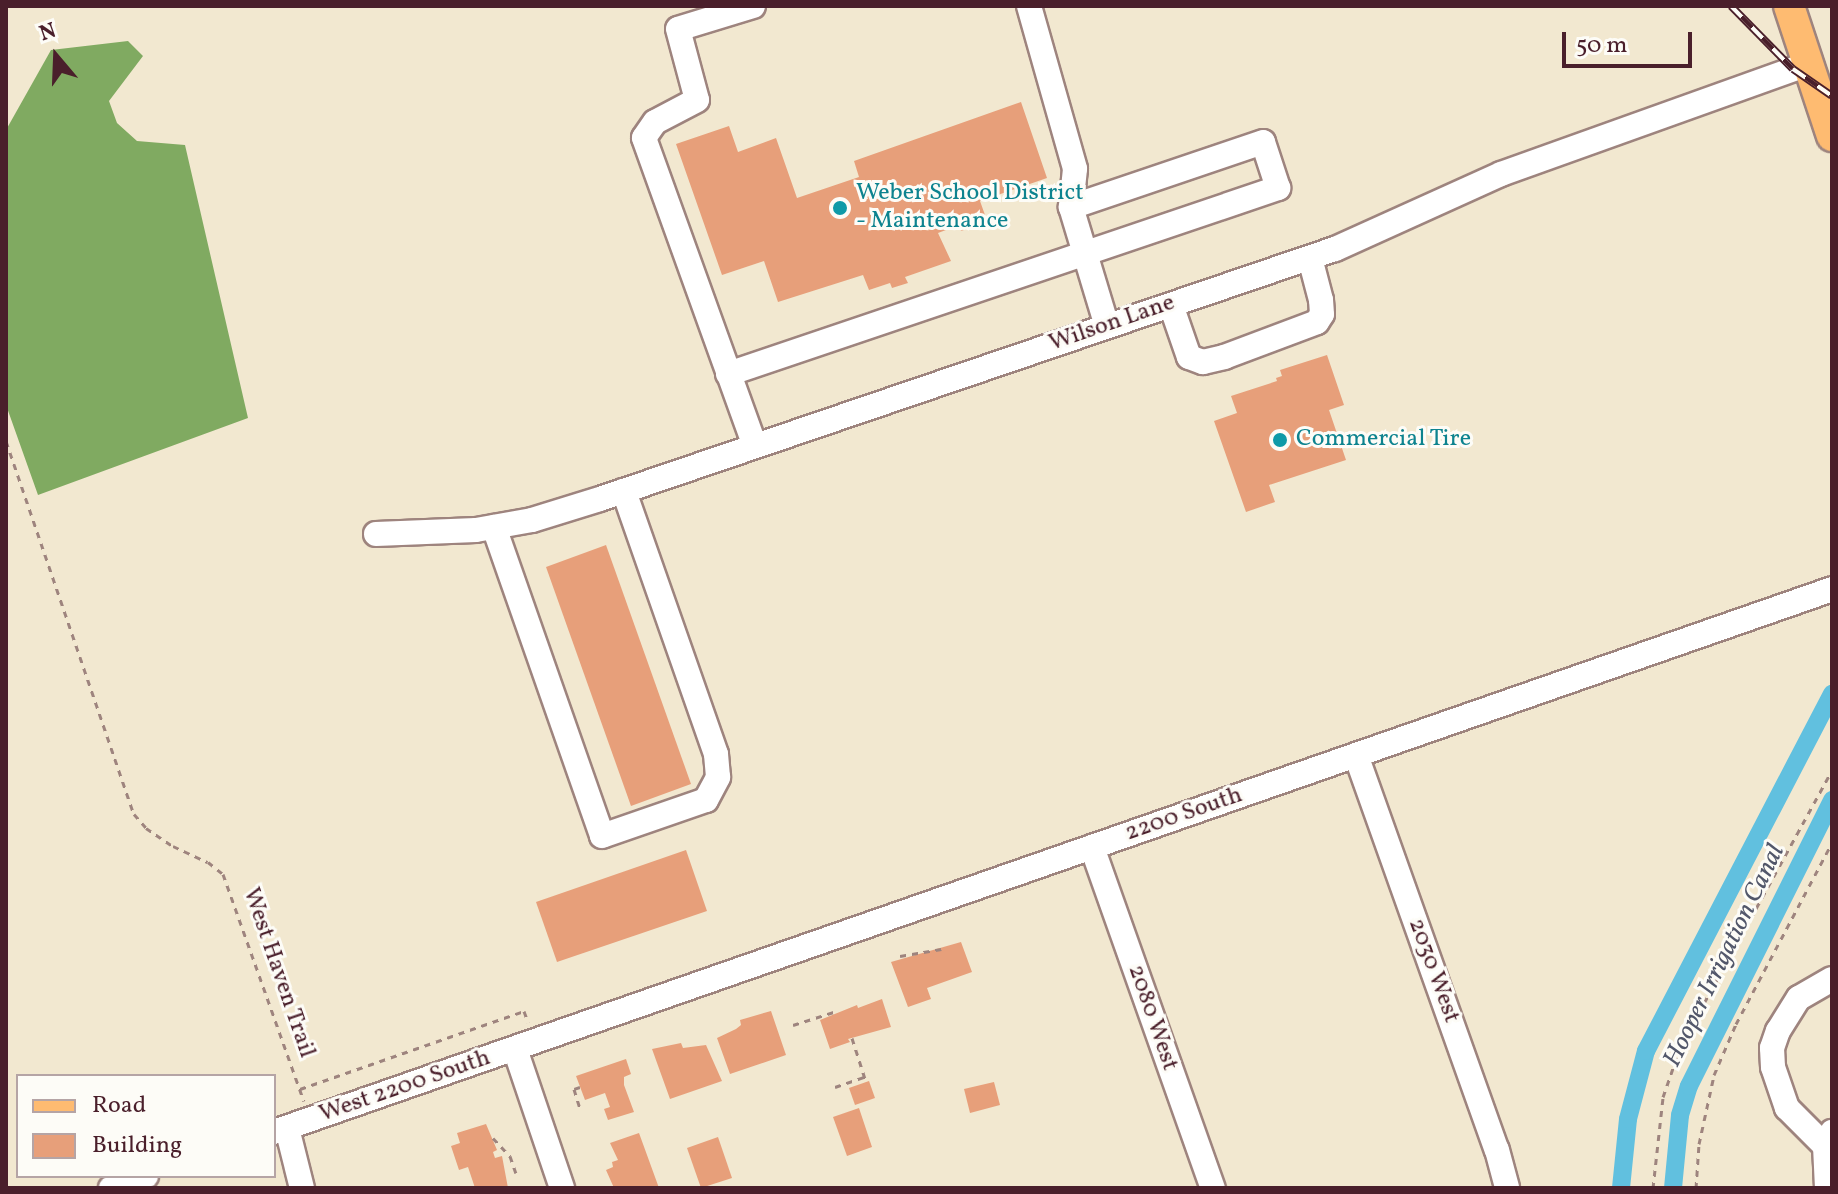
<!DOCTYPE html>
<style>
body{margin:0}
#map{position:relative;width:1838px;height:1194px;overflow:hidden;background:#f2e8d0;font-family:Vollkorn,serif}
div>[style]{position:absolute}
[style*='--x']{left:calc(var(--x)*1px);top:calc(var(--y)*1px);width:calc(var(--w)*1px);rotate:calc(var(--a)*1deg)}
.forest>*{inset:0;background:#80aa61}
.canal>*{height:18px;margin:-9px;padding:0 9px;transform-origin:9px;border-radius:9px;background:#61c0df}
.building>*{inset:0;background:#e79f7a}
.path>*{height:3px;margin-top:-1.5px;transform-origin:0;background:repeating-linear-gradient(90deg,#9e847e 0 6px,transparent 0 12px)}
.roads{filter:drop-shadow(2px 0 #9e847e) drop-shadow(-2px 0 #9e847e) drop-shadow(0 2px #9e847e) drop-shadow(0 -2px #9e847e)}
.minor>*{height:24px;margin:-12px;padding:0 12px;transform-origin:12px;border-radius:12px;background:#fff}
.major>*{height:30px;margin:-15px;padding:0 15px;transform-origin:15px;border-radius:15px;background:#febb71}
.rail>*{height:8px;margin-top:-4px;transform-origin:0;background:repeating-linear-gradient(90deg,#fdfcf7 0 15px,#4a1f2b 0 30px);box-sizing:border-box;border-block:2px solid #4a1f2b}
.dots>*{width:22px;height:22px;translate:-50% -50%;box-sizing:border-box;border:4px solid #fdfcf7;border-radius:50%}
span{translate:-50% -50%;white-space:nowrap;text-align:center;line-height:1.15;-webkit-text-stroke:6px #fdfcf7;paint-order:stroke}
.culture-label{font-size:24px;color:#0d838f}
.left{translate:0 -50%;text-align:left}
.street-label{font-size:24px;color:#4a1f2b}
.water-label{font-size:26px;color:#52576a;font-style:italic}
.frame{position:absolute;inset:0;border:8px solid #4a1f2b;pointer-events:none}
.legend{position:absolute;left:16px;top:1074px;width:260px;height:104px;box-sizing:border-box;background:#fdfcf7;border:2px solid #b5a4a5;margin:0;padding:10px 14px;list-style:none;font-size:24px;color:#4a1f2b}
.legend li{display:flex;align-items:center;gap:16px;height:40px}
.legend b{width:40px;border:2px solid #b5a4a5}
.north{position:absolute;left:16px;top:16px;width:80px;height:80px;-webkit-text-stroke:6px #fdfcf7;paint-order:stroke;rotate:341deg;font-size:22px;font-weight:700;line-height:32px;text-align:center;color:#4a1f2b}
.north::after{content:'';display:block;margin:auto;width:28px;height:36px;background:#4a1f2b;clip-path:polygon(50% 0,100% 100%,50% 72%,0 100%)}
.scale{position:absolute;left:1562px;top:32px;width:130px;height:36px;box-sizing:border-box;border:4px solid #4a1f2b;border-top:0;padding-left:10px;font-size:24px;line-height:28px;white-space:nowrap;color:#4a1f2b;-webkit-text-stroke:6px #fdfcf7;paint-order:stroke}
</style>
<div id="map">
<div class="forest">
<div style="clip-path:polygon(128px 41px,143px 56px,109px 101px,117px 123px,137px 141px,185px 145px,248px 418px,38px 495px,6px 405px,6px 130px,51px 50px)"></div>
</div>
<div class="canal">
<div style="--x:1621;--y:1188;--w:69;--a:-84.2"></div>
<div style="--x:1628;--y:1119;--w:70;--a:-75.2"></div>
<div style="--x:1646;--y:1051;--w:403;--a:-62.5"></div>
<div style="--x:1673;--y:1188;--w:73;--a:-84.5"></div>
<div style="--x:1680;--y:1115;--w:30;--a:-73"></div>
<div style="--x:1689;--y:1086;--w:320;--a:-63.4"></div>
</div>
<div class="building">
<div style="clip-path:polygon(1021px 102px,1047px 178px,980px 201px,985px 215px,976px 218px,978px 225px,961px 231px,959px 225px,938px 233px,951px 261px,905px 277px,908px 283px,892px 288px,890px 283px,869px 290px,863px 275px,778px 302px,764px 261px,722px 275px,676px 144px,729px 126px,738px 152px,776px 138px,797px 198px,859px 177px,854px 161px)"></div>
<div style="clip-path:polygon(1327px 355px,1344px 405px,1329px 410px,1346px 460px,1269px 485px,1275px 502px,1246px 512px,1214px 421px,1237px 413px,1231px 396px,1277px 381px,1276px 378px,1282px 376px,1280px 370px)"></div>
<div style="clip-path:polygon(606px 545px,691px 784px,631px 806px,546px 567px)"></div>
<div style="clip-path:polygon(686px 850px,707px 911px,557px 962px,536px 902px)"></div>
<div style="clip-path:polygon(961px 942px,972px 972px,927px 988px,931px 999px,908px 1007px,891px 962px)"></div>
<div style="clip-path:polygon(882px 999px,891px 1027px,848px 1039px,850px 1042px,830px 1049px,820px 1020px,857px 1005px,858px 1008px)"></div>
<div style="clip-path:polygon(771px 1011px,786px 1055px,730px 1074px,717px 1038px,736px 1029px,741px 1025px,740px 1020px)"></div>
<div style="clip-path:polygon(681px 1043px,683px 1048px,706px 1045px,722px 1081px,670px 1099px,652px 1049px)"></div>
<div style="clip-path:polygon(626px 1059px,631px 1074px,624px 1077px,624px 1085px,634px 1112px,608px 1120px,604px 1109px,610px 1107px,605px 1093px,585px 1100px,576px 1076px)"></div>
<div style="clip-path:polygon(869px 1081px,875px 1098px,855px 1105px,849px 1088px)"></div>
<div style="clip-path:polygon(994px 1082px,1000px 1105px,970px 1113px,964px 1089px)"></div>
<div style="clip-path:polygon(859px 1108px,872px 1147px,847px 1156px,833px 1117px)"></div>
<div style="clip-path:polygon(486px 1124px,497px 1150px,493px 1152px,495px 1158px,502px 1156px,508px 1188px,475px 1188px,468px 1167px,459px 1170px,451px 1146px,460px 1143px,457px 1133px)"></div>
<div style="clip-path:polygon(639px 1133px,659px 1188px,614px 1188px,606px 1170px,613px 1167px,612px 1162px,618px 1160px,610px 1143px)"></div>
<div style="clip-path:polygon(718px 1137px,732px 1178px,701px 1188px,687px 1148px)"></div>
</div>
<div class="path">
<div style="--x:6;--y:441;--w:394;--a:71.1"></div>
<div style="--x:134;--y:814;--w:18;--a:49"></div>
<div style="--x:146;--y:828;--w:32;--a:34"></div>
<div style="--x:173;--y:846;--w:38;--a:25"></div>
<div style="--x:208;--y:862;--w:19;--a:39"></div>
<div style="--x:223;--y:874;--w:241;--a:70.4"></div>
<div style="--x:900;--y:956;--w:42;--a:-9.7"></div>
<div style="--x:793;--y:1025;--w:46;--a:-17.7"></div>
<div style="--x:852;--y:1038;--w:46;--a:72.3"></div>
<div style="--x:580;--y:1087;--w:6;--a:162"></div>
<div style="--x:574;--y:1089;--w:21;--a:73"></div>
<div style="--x:835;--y:1087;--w:31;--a:-19"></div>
<div style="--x:300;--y:1089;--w:237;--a:-19.2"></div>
<div style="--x:524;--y:1011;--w:12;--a:70"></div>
<div style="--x:493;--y:1138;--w:25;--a:47"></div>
<div style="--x:510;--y:1156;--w:18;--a:71"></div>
<div style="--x:1653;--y:1188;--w:92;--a:-83.7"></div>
<div style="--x:1663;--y:1097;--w:55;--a:-70.9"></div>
<div style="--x:1681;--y:1045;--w:314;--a:-61.2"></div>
<div style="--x:1696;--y:1188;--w:44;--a:-86.1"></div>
<div style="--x:1699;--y:1144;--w:71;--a:-77.7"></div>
<div style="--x:1714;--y:1075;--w:56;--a:-66.7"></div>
<div style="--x:1736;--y:1024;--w:205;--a:-62.1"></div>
</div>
<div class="roads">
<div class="minor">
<div style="--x:753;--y:6;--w:78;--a:163"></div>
<div style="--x:678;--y:29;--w:73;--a:75"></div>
<div style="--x:697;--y:100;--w:47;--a:152.4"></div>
<div style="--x:655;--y:122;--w:19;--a:125"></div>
<div style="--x:644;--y:138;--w:327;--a:70.2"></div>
<div style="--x:1029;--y:6;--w:169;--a:74.2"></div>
<div style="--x:1075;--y:169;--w:38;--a:96"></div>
<div style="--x:1071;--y:207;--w:124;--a:73.2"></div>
<div style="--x:1171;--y:305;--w:55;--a:70.9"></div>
<div style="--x:1189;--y:357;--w:15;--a:20"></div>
<div style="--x:1203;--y:362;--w:22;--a:-13"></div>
<div style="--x:1224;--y:357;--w:99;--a:-20.6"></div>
<div style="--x:1317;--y:322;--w:9;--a:-58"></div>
<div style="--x:1322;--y:314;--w:14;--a:-94"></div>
<div style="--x:1321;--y:300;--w:43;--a:-104.7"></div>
<div style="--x:728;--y:374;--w:581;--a:-18.68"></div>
<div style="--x:1278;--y:188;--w:48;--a:-108.1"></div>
<div style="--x:1263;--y:142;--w:203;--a:161.3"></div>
<div style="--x:494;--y:527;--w:327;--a:70.7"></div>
<div style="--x:602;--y:836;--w:110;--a:-19.1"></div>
<div style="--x:706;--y:800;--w:26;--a:-62"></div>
<div style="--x:718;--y:777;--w:23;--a:-95"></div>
<div style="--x:716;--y:754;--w:279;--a:-109.3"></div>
<div style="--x:376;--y:534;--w:100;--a:-2.3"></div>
<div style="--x:476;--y:530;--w:57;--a:-10.1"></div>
<div style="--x:532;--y:520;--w:71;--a:-17.2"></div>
<div style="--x:600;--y:499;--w:776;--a:-18.79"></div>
<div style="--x:1335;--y:249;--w:182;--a:-24.3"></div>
<div style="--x:1501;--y:174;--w:326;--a:-19.7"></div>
<div style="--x:1356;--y:755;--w:419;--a:70.4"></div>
<div style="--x:1497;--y:1150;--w:39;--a:75"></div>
<div style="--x:1092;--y:847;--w:362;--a:70.5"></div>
<div style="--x:515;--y:1049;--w:147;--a:71.3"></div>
<div style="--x:287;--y:1128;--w:62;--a:76"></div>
<div style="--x:274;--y:1132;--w:1650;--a:-19.21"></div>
<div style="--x:1825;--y:1146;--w:54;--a:-135"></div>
<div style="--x:1787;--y:1108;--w:43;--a:-108.9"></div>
<div style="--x:1773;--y:1067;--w:19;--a:-93"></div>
<div style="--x:1772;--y:1048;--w:18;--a:-71"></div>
<div style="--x:1778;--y:1031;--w:39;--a:-58"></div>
<div style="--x:1799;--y:998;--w:38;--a:-30"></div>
<div style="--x:111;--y:1188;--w:37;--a:-19"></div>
<div style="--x:1827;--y:1188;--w:42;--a:-92.7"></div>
<div style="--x:1825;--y:1146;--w:16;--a:-63"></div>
</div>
<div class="major">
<div style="--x:1789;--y:6;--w:137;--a:71.7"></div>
</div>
</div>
<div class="rail">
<div style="--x:1731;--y:6;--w:88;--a:45.5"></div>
<div style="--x:1793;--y:69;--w:47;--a:34.7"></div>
</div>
<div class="dots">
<div style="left:840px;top:208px;background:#0f9aa8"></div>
<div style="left:1280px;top:440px;background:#0f9aa8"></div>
</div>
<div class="culture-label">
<span class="left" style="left:856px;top:208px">Weber School District<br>- Maintenance</span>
<span class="left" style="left:1296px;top:440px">Commercial Tire</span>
</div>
<div class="street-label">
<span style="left:1112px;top:324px;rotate:-19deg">Wilson Lane</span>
<span style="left:1184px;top:815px;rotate:-19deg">2200 South</span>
<span style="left:1433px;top:971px;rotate:70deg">2030 West</span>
<span style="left:278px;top:973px;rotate:71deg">West Haven Trail</span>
<span style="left:1152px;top:1018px;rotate:71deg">2080 West</span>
<span style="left:405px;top:1087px;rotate:-19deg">West 2200 South</span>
</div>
<div class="water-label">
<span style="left:1725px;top:956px;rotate:-64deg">Hooper Irrigation Canal</span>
</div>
<div class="frame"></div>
<ul class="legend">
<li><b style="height:10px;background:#febb71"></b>Road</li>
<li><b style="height:22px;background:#e79f7a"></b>Building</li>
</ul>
<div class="north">N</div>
<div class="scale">50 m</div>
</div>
